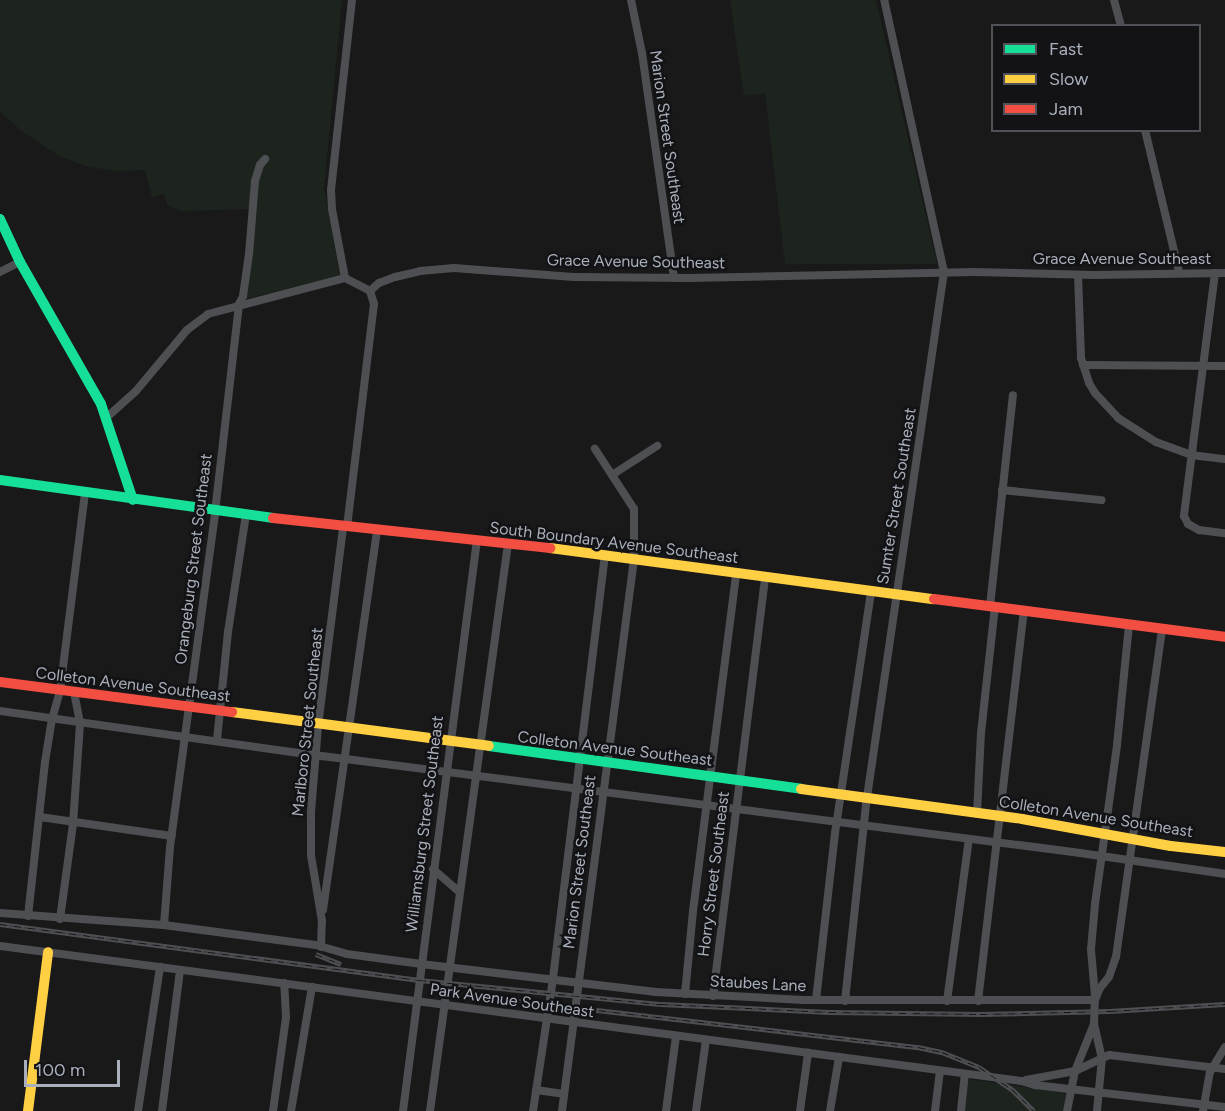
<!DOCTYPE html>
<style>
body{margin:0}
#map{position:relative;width:1225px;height:1111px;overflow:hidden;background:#19191a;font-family:Figtree,sans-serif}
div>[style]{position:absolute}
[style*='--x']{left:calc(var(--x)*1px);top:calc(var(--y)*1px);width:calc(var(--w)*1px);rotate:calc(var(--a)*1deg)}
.green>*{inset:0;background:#1d241d}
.street>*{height:8px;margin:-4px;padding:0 4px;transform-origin:4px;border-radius:4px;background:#4d4f53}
.fast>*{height:10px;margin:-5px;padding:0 5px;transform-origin:5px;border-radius:5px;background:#16e098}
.slow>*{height:10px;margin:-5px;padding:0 5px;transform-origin:5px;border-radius:5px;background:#ffcf43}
.jam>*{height:10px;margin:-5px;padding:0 5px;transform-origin:5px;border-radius:5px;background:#f24e42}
.rail>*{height:4.5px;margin-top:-2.25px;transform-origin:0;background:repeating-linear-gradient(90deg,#131316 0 7px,#4d4f52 0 14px);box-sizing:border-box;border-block:2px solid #4d4f52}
.street-bridge>*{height:8px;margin:-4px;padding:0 4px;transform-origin:4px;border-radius:4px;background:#4d4f53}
span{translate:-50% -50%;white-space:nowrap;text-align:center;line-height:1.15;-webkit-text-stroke:5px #131316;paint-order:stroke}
.street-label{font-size:16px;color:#a9b0bb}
.legend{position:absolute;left:991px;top:24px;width:210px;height:108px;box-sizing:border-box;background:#131316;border:2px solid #4f5258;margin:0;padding:8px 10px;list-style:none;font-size:18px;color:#a9b0bb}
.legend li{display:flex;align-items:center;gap:12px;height:30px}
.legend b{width:30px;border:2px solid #4f5258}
.scale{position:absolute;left:24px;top:1060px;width:96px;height:27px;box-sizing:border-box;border:3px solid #a9b0bb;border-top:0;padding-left:8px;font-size:18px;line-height:21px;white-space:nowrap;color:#a9b0bb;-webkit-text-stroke:4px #131316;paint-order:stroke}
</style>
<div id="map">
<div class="green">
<div style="clip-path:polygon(0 0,342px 0,324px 188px,340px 276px,244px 299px,253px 209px,181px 211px,167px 205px,164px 194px,152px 197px,145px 170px,117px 171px,89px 167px,61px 157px,23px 132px,0 112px)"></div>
<div style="clip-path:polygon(730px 0,876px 0,937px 264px,785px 264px,765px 93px,744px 96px)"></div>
<div style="clip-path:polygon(969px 1079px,1066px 1093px,1063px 1111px,964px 1111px)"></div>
</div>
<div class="street">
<div style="--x:631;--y:0;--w:54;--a:78.3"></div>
<div style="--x:642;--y:53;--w:227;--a:81.9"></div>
<div style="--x:1114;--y:0;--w:27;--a:75"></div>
<div style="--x:1145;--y:130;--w:146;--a:76.5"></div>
<div style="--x:0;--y:272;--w:22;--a:-27"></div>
<div style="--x:1215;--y:273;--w:245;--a:97.3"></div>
<div style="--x:1184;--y:516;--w:9;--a:63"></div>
<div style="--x:1188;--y:524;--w:13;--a:29"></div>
<div style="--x:1199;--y:530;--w:26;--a:7"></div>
<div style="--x:1078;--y:275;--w:83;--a:87.9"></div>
<div style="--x:1081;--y:358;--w:26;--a:72"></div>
<div style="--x:1089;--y:383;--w:12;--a:59"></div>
<div style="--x:1095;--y:393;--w:34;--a:47"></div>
<div style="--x:1118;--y:418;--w:45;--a:32.3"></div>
<div style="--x:1156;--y:442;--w:37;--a:20"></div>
<div style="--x:1191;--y:455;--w:34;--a:7"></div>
<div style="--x:345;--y:278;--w:70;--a:-100.7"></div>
<div style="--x:332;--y:209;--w:19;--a:-93"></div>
<div style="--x:331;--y:190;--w:191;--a:-83.7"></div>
<div style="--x:370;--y:291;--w:12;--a:-42"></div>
<div style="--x:379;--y:283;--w:17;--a:-21"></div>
<div style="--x:395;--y:277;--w:26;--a:-13"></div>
<div style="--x:420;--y:271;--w:34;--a:-5"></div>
<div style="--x:454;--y:268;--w:120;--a:4.3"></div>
<div style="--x:574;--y:277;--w:116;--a:0.5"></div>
<div style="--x:690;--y:278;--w:284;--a:-1.2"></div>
<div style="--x:974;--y:272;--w:120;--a:1.4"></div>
<div style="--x:1094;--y:275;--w:131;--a:-0.9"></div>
<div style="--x:1083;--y:365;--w:142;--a:0.4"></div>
<div style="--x:106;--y:418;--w:40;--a:-42"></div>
<div style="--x:136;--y:391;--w:80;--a:-50.1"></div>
<div style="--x:187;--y:330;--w:26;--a:-37"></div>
<div style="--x:208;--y:314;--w:142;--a:-14.7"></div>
<div style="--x:345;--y:278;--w:28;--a:27"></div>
<div style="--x:612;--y:475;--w:54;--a:-32.8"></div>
<div style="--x:1002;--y:490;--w:100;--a:5.8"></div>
<div style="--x:347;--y:527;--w:225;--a:-83.1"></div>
<div style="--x:374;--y:304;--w:14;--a:-107"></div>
<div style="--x:990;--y:606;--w:212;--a:-83.8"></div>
<div style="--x:0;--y:711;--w:325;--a:8"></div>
<div style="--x:322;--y:756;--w:757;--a:7.28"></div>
<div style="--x:1073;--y:852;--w:154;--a:8.2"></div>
<div style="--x:217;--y:740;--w:109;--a:-84.2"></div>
<div style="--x:228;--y:632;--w:118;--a:-81.3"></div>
<div style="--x:977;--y:814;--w:81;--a:-87.2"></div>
<div style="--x:981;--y:733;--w:127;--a:-83.7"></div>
<div style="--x:40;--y:817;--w:133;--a:8.2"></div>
<div style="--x:433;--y:869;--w:35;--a:41"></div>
<div style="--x:323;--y:910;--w:385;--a:-81.9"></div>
<div style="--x:0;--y:913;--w:164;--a:4.2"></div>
<div style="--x:164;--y:925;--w:153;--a:7.5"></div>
<div style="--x:316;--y:945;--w:32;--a:16"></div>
<div style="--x:347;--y:954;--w:75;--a:7.7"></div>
<div style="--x:421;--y:964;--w:237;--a:6.8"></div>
<div style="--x:656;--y:992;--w:147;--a:3.1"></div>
<div style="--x:803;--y:1000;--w:292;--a:0"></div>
<div style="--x:28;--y:916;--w:155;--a:-83.7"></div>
<div style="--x:45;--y:762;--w:44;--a:-80.8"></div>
<div style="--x:52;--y:719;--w:29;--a:-74"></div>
<div style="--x:60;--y:691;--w:200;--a:-82.8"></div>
<div style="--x:60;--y:919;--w:96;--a:-82.2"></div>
<div style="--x:73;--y:824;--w:101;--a:-86"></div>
<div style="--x:80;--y:723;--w:32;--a:-101"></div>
<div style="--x:164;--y:925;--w:78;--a:-85.6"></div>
<div style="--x:170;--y:847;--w:338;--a:-82.3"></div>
<div style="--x:215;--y:512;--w:209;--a:-83.4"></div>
<div style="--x:239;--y:304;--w:9;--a:-63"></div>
<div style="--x:243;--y:296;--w:42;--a:-81.9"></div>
<div style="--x:249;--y:254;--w:73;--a:-85.3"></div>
<div style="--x:255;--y:181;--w:17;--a:-73"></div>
<div style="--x:260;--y:165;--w:8;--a:-50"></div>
<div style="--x:0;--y:946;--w:1030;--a:7.53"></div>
<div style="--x:1021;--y:1081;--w:15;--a:16"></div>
<div style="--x:1035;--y:1085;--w:191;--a:6.6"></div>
<div style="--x:321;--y:947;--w:26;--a:-88"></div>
<div style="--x:322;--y:921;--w:67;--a:-99.5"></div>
<div style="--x:311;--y:855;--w:43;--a:-90"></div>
<div style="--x:311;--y:812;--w:86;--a:-85.3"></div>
<div style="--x:318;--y:726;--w:201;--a:-82.8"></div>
<div style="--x:685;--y:994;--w:83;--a:-84.5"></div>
<div style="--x:693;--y:911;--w:340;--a:-82.7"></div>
<div style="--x:713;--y:996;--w:421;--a:-82.9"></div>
<div style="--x:1095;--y:996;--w:47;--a:-94.9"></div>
<div style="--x:1091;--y:949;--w:45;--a:-84.9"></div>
<div style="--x:1095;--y:904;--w:161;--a:-82.1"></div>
<div style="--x:1117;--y:745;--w:121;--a:-84.3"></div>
<div style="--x:816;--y:1000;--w:168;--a:-83.5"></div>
<div style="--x:835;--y:833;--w:245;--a:-81.5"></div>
<div style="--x:1095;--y:1000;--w:13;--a:-67"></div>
<div style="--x:1100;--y:988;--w:14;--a:-51"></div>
<div style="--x:1109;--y:977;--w:21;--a:-71"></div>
<div style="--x:1116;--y:957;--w:331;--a:-82"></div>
<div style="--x:845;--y:1001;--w:198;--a:-83.9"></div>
<div style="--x:866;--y:804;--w:538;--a:-81.66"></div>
<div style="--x:944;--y:272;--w:279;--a:-102.4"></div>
<div style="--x:947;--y:1001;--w:163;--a:-82.3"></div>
<div style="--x:978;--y:1001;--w:393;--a:-83.3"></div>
<div style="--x:1094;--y:1024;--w:35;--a:77"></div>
<div style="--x:1102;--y:1058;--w:53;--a:95.4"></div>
<div style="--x:1026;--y:1080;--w:50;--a:-10.4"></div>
<div style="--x:1075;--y:1071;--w:38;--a:-25"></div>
<div style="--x:1109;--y:1055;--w:117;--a:6.9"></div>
<div style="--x:536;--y:1090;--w:28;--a:8"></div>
<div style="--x:138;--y:1111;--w:146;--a:-81.3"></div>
<div style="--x:162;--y:1111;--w:142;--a:-82.7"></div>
<div style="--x:273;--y:1111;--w:95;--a:-82.1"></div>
<div style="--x:286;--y:1017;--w:34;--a:-93"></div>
<div style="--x:291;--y:1111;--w:126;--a:-80.4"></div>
<div style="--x:403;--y:1111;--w:576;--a:-82.62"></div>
<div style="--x:430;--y:1111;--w:572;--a:-82.17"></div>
<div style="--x:533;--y:1111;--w:134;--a:-81.4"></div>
<div style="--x:553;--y:978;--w:427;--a:-83"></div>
<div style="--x:562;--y:1111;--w:557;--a:-82.57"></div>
<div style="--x:634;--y:559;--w:50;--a:-90"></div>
<div style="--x:634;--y:509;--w:72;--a:-123"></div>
<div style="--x:666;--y:1111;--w:76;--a:-82.4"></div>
<div style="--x:696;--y:1111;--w:72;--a:-82"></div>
<div style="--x:800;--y:1111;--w:59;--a:-82.1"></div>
<div style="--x:830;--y:1111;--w:55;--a:-80.5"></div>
<div style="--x:935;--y:1111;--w:40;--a:-82.9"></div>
<div style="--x:961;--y:1111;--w:37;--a:-84"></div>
<div style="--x:1067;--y:1111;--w:41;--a:-78.7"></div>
<div style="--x:1075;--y:1071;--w:51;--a:-68"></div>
<div style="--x:1203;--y:1111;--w:40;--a:-80"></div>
<div style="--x:1210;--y:1072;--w:29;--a:-59"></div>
</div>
<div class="fast">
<div style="--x:0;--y:219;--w:47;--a:65.1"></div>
<div style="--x:20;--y:262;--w:163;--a:60.3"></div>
<div style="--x:101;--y:404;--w:101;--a:71.6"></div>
<div style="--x:0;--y:480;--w:276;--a:7.9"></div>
<div style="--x:489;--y:746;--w:315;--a:7.8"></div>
</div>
<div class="slow">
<div style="--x:550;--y:548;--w:387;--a:7.6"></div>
<div style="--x:232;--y:712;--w:259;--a:7.5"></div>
<div style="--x:801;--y:789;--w:223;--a:7.7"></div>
<div style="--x:1022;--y:819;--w:151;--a:10.3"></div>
<div style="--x:1171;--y:846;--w:54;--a:6.3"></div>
<div style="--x:28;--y:1111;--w:160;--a:-82.8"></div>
</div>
<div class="jam">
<div style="--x:273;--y:518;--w:279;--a:6.2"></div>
<div style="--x:934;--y:599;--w:293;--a:7.4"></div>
<div style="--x:0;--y:682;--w:234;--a:7.4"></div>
</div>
<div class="rail">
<div style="--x:0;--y:924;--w:423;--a:7.6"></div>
<div style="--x:419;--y:980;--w:243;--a:5.7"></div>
<div style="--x:661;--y:1004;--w:168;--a:2.7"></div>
<div style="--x:829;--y:1012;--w:151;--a:0.8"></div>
<div style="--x:980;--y:1014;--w:130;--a:-1.3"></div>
<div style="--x:1110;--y:1011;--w:115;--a:-3.5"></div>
<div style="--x:316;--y:954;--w:27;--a:22"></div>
<div style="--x:502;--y:999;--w:419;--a:6.6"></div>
<div style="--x:918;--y:1047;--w:25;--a:12"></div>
<div style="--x:942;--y:1052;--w:40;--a:22"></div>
<div style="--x:979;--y:1067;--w:40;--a:34"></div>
<div style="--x:1012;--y:1089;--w:31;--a:45"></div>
</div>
<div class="street-bridge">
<div style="--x:1094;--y:1024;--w:24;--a:-88"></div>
</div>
<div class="street-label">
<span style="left:667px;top:137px;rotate:82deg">Marion Street Southeast</span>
<span style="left:1122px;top:259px">Grace Avenue Southeast</span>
<span style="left:636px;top:262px;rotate:1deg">Grace Avenue Southeast</span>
<span style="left:897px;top:496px;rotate:-81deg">Sumter Street Southeast</span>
<span style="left:614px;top:543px;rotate:7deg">South Boundary Avenue Southeast</span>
<span style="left:194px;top:559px;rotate:-83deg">Orangeburg Street Southeast</span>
<span style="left:133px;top:685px;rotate:7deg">Colleton Avenue Southeast</span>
<span style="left:308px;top:722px;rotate:-84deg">Marlboro Street Southeast</span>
<span style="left:615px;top:749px;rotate:7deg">Colleton Avenue Southeast</span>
<span style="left:1096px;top:817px;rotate:9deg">Colleton Avenue Southeast</span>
<span style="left:425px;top:824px;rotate:-83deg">Williamsburg Street Southeast</span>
<span style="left:580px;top:862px;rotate:-83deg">Marion Street Southeast</span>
<span style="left:714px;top:874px;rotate:-83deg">Horry Street Southeast</span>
<span style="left:758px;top:984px;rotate:3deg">Staubes Lane</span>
<span style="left:512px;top:1001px;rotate:8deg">Park Avenue Southeast</span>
</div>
<ul class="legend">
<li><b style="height:8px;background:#16e098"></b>Fast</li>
<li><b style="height:8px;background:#ffcf43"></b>Slow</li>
<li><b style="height:8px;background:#f24e42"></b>Jam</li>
</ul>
<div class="scale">100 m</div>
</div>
